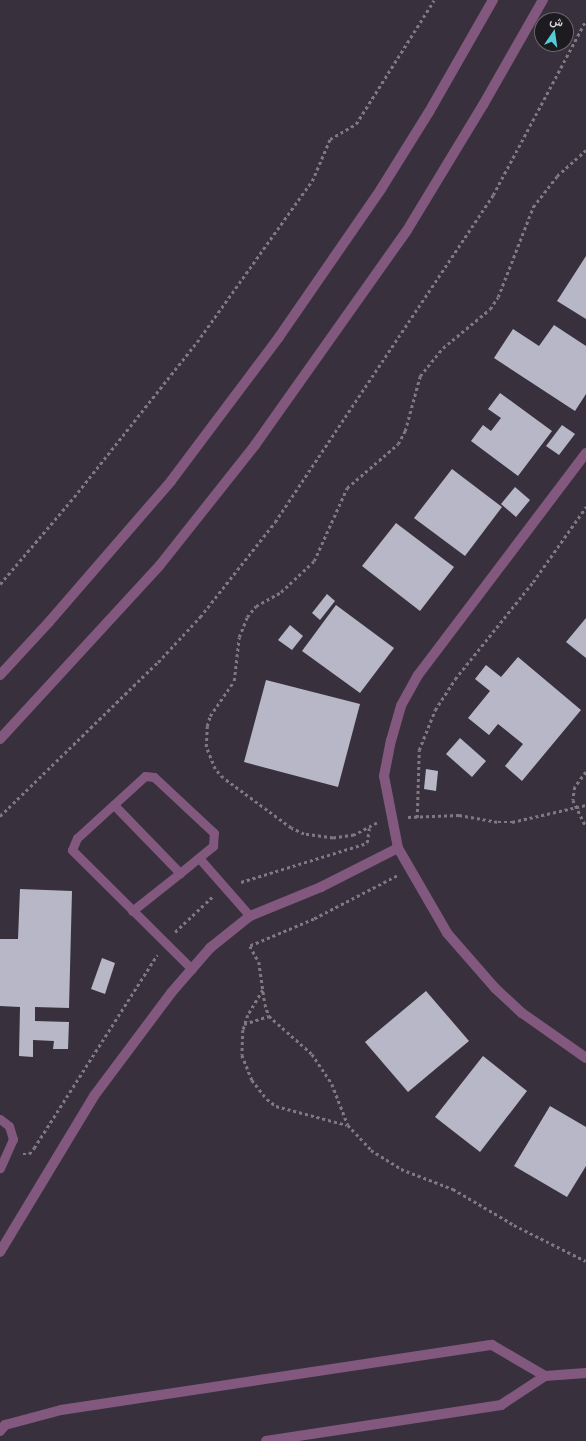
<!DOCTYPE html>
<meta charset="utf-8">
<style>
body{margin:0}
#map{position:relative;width:586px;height:1441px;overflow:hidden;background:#38313d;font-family:"Archivo Narrow",Vazirmatn,sans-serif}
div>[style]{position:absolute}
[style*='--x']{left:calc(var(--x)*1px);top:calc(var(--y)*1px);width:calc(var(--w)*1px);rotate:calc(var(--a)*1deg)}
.building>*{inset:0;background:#b8b7c7}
.path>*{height:2.5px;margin-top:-1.25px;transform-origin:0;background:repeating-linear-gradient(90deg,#7f7983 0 3px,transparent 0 6px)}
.service>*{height:9px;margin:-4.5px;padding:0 4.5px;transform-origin:4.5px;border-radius:4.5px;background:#83587e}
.minor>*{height:10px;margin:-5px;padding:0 5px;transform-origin:5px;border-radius:5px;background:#83587e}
.tertiary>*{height:10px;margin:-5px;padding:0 5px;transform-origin:5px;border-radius:5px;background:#83587e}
span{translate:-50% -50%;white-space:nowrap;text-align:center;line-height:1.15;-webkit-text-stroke:4px #1e1b20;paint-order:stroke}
.north{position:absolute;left:534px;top:12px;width:40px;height:40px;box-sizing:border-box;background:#1e1b20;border:1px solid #6a676d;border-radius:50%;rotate:13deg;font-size:11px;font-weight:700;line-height:16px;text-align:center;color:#dcd8e0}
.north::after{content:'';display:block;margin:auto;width:14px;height:18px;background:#52ccd6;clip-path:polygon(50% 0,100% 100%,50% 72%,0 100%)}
</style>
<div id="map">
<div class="building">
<div style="clip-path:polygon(586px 256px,586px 319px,557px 301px)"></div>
<div style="clip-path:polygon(554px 325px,586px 346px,586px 394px,575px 411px,494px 358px,513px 329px,539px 346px)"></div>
<div style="clip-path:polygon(500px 393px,552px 431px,518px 476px,471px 441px,483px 425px,491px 431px,501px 418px,488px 409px)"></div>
<div style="clip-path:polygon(562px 425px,575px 434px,559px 455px,546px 446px)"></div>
<div style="clip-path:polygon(452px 469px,502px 507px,465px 556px,414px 518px)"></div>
<div style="clip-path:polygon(515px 487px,530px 500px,516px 517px,501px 504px)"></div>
<div style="clip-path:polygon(396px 523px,454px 567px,420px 611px,362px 566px)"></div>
<div style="clip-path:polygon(327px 594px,335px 601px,320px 620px,312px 613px)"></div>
<div style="clip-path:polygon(336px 605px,394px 648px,360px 693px,302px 651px)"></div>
<div style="clip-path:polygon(586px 618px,586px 658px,566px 642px)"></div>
<div style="clip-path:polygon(290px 625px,303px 636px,292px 650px,278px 640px)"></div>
<div style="clip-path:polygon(518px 657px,581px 710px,522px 781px,505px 766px,523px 744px,498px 724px,489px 735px,468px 718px,490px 691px,475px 679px,486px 665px,501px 677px)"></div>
<div style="clip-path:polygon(266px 680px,360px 704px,338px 787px,244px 762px)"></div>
<div style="clip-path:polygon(460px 738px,486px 761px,472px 777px,446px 754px)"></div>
<div style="clip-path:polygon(426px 769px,438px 771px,436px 791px,424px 789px)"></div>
<div style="clip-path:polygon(20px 889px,72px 891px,69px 1008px,35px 1007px,35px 1021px,69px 1022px,68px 1049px,53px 1049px,54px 1041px,33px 1040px,33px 1057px,19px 1056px,20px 1007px,0 1006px,0 939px,18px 939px)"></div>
<div style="clip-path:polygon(102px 958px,115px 963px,105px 994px,91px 989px)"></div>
<div style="clip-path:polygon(426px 991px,469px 1041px,408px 1092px,365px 1042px)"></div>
<div style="clip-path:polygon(483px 1056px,527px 1091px,480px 1152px,435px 1117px)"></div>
<div style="clip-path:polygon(550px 1106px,586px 1127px,586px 1166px,567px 1197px,514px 1166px)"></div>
</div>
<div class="path">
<div style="--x:0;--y:584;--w:114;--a:-49.6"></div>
<div style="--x:74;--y:497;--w:198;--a:-51.6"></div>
<div style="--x:197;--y:342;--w:198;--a:-54.5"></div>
<div style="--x:312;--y:181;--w:46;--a:-66.8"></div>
<div style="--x:330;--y:139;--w:30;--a:-30"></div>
<div style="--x:356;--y:124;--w:146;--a:-57.8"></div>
<div style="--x:586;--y:772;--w:19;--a:126"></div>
<div style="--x:575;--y:787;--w:13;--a:99"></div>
<div style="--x:573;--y:800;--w:30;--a:64"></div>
<div style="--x:0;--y:816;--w:221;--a:-44.3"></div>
<div style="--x:158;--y:662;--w:62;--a:-47"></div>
<div style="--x:200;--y:617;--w:121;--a:-51.7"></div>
<div style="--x:275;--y:522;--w:393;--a:-56.3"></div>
<div style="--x:493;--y:195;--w:198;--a:-62"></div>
<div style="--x:408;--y:817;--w:51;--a:-2.2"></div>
<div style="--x:459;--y:815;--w:40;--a:10"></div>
<div style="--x:498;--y:822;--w:14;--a:0"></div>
<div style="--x:512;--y:822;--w:76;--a:-12.9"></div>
<div style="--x:417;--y:818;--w:68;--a:-88.3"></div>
<div style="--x:419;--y:750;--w:43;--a:-68.2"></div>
<div style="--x:435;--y:710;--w:37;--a:-57"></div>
<div style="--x:455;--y:679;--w:124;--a:-51.2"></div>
<div style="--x:533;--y:582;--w:92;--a:-54.8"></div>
<div style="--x:377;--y:823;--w:26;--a:152"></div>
<div style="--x:354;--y:835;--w:21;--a:172"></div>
<div style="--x:333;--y:838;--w:29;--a:-172"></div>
<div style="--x:304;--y:834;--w:14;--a:-155"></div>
<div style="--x:291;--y:828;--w:84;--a:-143.7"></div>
<div style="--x:223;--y:778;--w:12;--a:-132"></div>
<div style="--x:215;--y:769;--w:24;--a:-112"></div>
<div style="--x:206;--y:747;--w:21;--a:-87"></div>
<div style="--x:207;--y:726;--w:10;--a:-73"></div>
<div style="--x:210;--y:716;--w:42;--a:-55.6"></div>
<div style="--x:234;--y:681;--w:44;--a:-83.5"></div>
<div style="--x:239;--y:637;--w:22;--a:-68"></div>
<div style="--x:247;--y:617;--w:14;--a:-51"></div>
<div style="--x:256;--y:606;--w:29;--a:-29"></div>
<div style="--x:281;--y:592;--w:45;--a:-43.2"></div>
<div style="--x:314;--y:561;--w:80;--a:-65.7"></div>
<div style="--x:347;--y:488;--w:67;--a:-40.8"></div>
<div style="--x:398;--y:444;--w:15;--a:-62"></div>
<div style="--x:405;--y:431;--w:57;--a:-74.7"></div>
<div style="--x:420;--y:376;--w:36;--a:-51"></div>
<div style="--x:443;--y:348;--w:61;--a:-39.7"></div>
<div style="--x:490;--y:309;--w:14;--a:-56"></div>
<div style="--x:498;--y:297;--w:97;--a:-68.7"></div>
<div style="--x:533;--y:207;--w:39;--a:-52"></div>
<div style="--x:557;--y:176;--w:39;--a:-42"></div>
<div style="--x:397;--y:876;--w:93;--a:152.6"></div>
<div style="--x:314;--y:919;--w:69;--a:157.1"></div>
<div style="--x:250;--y:946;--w:18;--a:61"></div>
<div style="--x:259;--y:962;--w:42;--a:81.9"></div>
<div style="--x:265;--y:1004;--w:13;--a:72"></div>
<div style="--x:269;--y:1016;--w:57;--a:41.5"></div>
<div style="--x:312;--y:1054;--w:36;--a:56"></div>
<div style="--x:332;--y:1084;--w:44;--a:68.7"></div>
<div style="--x:348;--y:1125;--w:34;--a:47"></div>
<div style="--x:371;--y:1150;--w:36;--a:32"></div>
<div style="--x:401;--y:1169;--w:56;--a:21"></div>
<div style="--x:453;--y:1189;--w:71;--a:30.5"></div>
<div style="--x:514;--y:1225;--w:80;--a:26.6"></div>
<div style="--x:241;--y:882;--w:132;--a:-17.2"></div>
<div style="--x:367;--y:843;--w:15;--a:-82"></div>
<div style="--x:175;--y:932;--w:51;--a:-43.4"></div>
<div style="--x:263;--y:990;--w:29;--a:121"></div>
<div style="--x:248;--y:1015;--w:16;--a:108"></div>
<div style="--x:243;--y:1030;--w:25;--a:92"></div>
<div style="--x:242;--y:1055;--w:27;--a:68"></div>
<div style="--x:252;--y:1080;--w:24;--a:52"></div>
<div style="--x:267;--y:1099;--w:11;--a:38"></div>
<div style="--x:276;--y:1106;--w:73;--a:15"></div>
<div style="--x:244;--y:1024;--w:26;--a:-18"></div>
<div style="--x:23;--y:1154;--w:6;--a:0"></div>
<div style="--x:29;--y:1154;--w:8;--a:-50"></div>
<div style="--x:34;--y:1148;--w:229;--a:-57.5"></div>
</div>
<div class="service">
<div style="--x:114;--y:805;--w:95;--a:45.9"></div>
<div style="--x:180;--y:873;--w:61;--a:141.6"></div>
<div style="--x:199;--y:858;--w:77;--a:48.7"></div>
<div style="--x:180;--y:873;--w:43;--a:-39.3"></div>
<div style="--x:213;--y:846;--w:13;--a:-86"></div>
<div style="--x:214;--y:833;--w:82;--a:-137"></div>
<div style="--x:154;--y:777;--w:9;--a:-174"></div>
<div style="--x:145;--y:776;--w:92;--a:137.6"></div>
<div style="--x:77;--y:838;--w:13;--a:113"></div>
<div style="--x:72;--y:850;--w:169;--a:44.8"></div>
<div style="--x:0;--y:1119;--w:11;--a:38"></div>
<div style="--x:9;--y:1126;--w:14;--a:73"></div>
<div style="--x:13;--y:1139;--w:32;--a:114"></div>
</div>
<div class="minor">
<div style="--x:586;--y:453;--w:278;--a:127.1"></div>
<div style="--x:418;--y:675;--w:35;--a:119"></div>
<div style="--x:401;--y:706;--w:35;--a:106"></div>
<div style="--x:391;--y:740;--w:37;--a:101"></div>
<div style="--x:384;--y:776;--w:73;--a:79"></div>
<div style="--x:398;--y:848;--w:98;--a:60"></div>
<div style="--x:447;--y:933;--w:73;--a:48.9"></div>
<div style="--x:495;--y:988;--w:37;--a:43"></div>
<div style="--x:522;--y:1013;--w:78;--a:35.1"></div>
<div style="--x:0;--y:1252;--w:182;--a:-58.9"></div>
<div style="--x:94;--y:1096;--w:129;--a:-53.2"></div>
<div style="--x:171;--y:993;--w:60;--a:-49.1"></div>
<div style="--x:210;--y:948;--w:51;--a:-38.7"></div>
<div style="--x:250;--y:916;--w:77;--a:-22.2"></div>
<div style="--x:321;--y:887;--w:86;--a:-26.9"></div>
<div style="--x:0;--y:1431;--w:8;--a:-50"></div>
<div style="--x:5;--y:1425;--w:58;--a:-15"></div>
<div style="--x:61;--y:1410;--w:436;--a:-8.6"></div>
<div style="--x:492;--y:1345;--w:61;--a:30.3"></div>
<div style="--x:266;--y:1441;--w:238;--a:-8.7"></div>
<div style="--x:501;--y:1405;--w:53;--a:-33.4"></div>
<div style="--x:545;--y:1376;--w:41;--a:-4.2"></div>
</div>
<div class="tertiary">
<div style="--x:0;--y:675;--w:72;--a:-47.2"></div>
<div style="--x:49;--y:622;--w:186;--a:-49.1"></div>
<div style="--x:171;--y:481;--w:180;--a:-53.1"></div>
<div style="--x:279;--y:337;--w:180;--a:-55.4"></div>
<div style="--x:381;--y:189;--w:91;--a:-58.1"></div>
<div style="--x:429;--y:112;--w:129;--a:-60.3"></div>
<div style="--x:0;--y:739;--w:236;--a:-47.4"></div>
<div style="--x:160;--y:565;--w:153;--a:-51.6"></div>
<div style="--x:255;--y:445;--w:261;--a:-54.7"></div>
<div style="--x:406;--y:232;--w:149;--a:-58.8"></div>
<div style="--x:483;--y:105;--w:121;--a:-60.3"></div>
</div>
<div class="north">ش</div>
</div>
